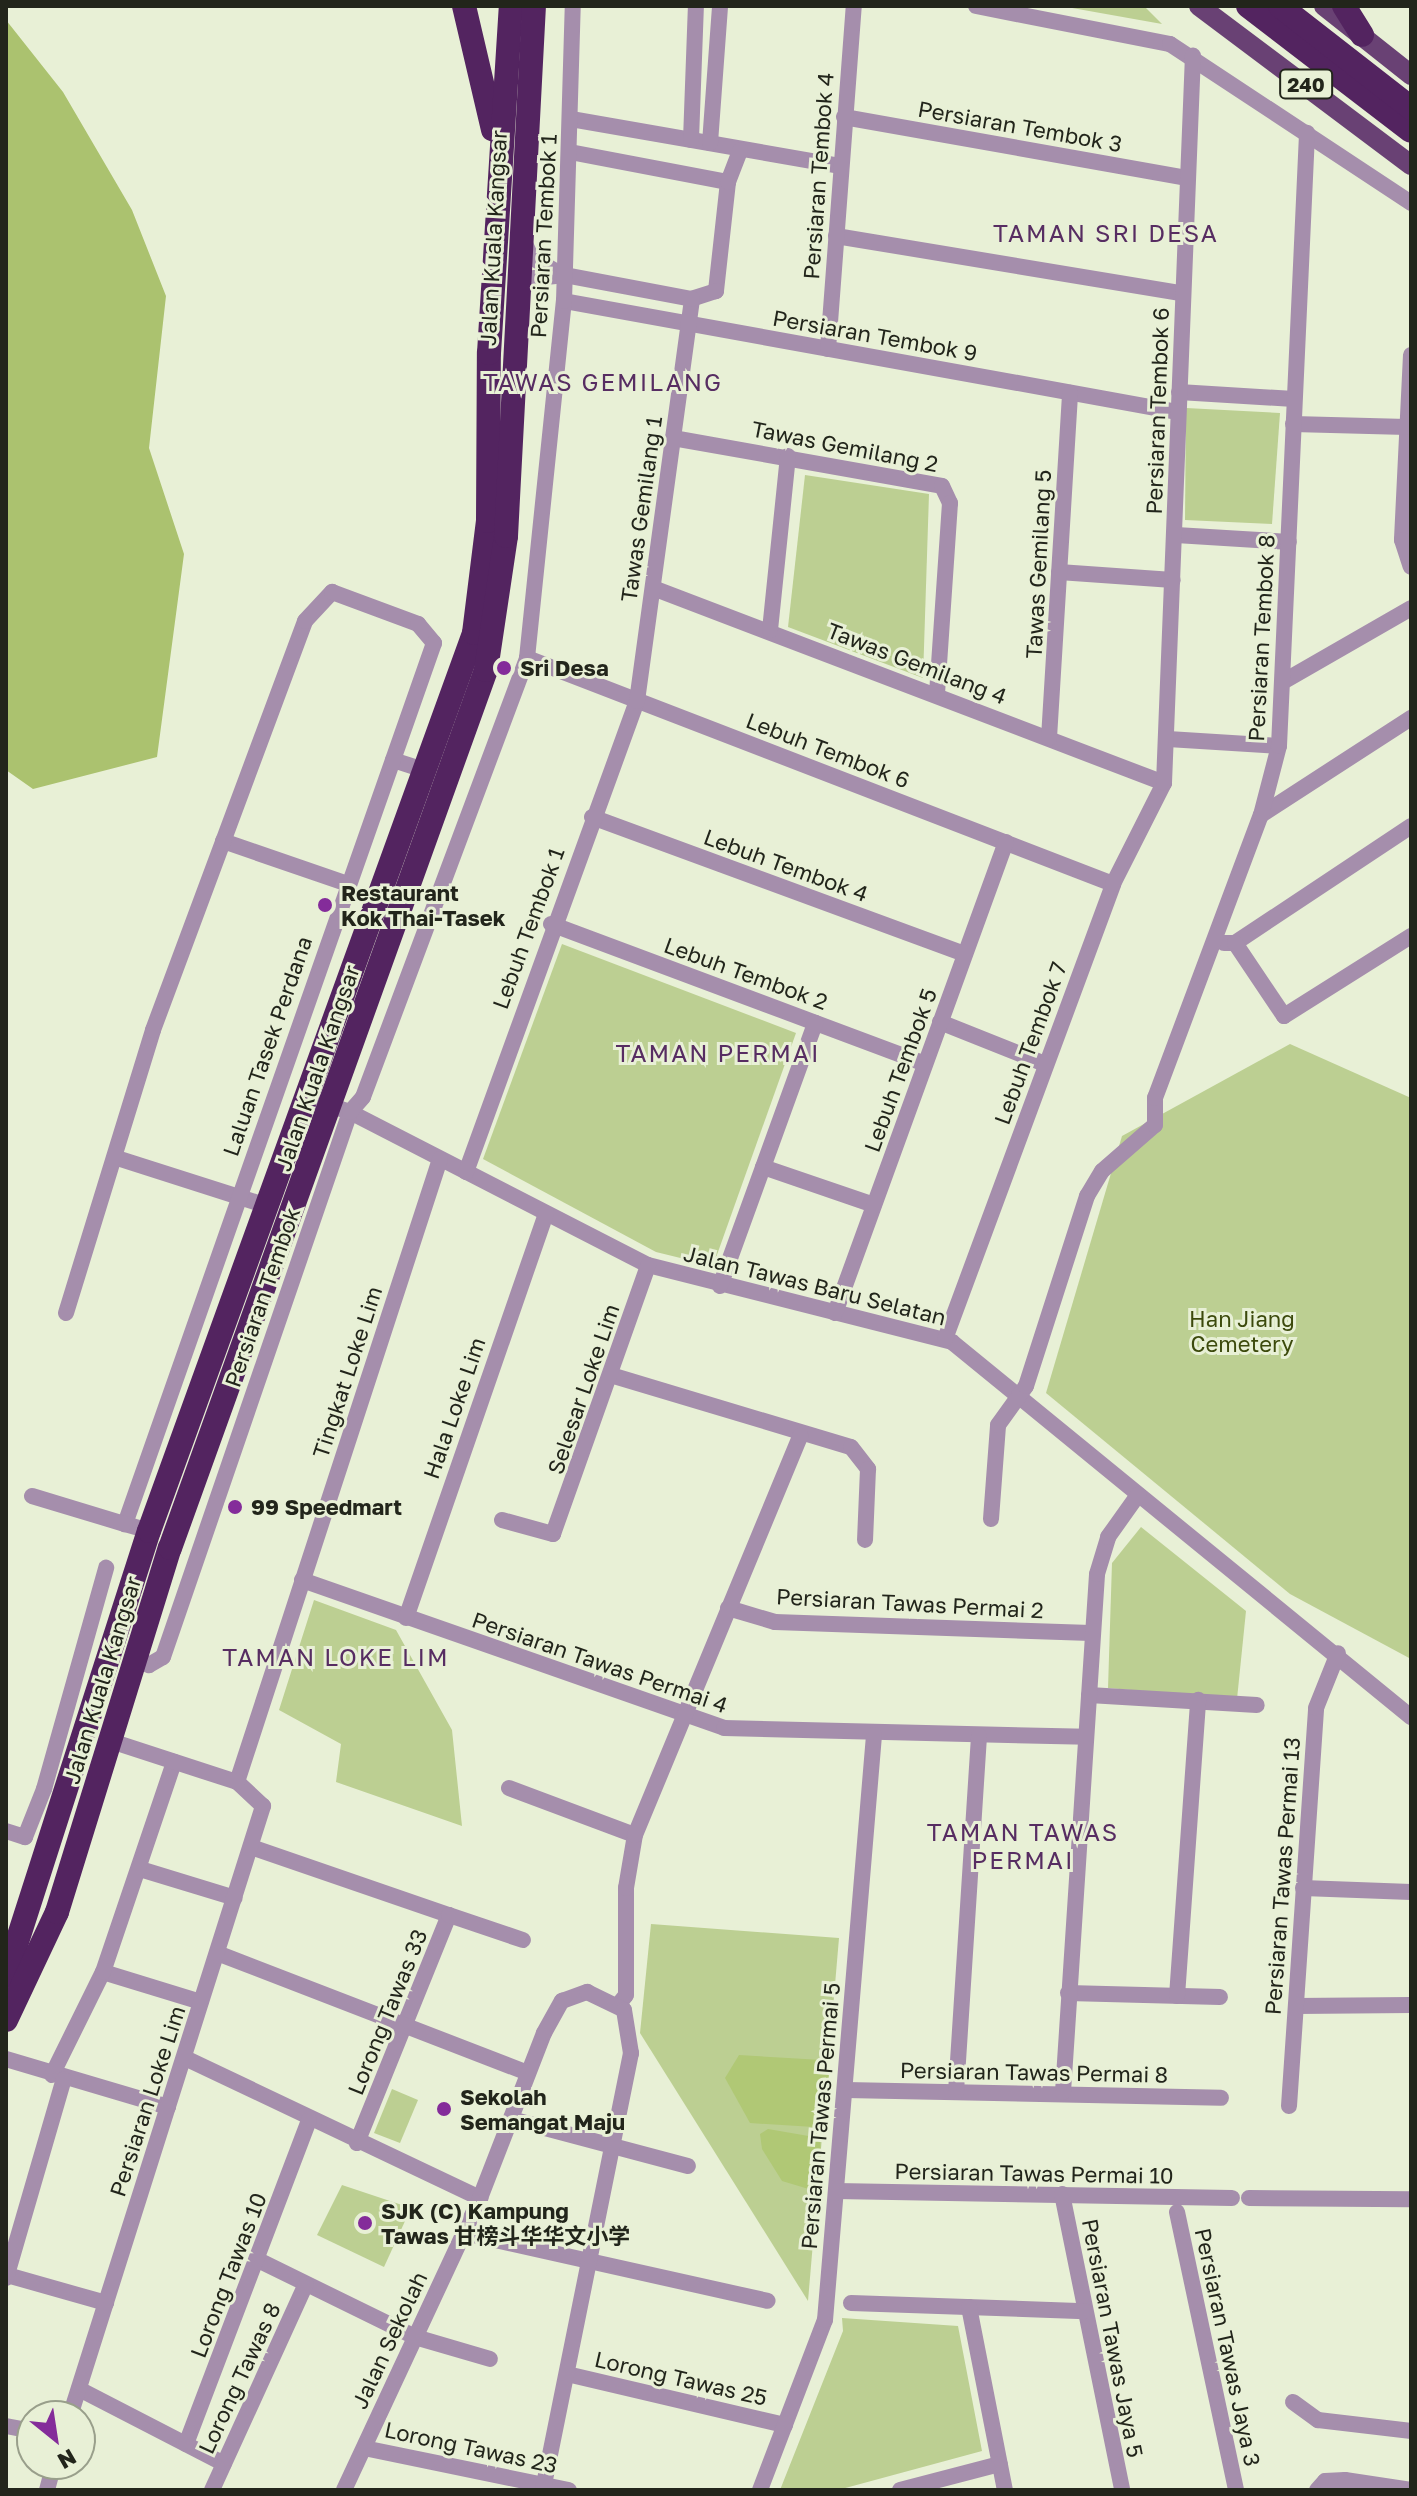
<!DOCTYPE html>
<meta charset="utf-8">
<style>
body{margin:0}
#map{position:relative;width:1417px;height:2496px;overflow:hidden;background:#e8f0d6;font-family:"Golos Text","Noto Sans SC",sans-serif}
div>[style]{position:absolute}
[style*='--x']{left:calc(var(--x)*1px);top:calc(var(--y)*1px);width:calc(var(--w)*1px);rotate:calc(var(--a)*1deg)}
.green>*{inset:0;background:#bccf92}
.forest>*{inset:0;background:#abc26f}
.water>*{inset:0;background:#b0c875}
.minor>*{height:16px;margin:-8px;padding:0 8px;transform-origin:8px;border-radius:8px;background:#a58eac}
.major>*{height:20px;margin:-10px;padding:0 10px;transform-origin:10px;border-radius:10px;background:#694174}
.highway>*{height:24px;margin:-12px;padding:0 12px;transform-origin:12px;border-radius:12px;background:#532460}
.dots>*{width:22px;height:22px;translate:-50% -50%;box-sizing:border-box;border:4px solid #e8f0d6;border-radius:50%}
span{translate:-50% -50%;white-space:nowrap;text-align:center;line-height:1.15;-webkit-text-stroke:6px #e8f0d6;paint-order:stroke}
.shield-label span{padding:2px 6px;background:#e8f0d6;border:2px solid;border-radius:6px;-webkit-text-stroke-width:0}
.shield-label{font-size:20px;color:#22251b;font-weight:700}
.street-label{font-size:22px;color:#22251b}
.poi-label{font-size:22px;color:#22251b;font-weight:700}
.left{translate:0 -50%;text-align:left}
.park-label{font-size:22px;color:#3c4a0c}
.neighbourhood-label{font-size:24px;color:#572d62;letter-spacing:2px}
.frame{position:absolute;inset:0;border:8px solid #22251b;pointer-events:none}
.north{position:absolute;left:16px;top:2400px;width:80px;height:80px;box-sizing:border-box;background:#e8f0d6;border:2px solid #999f8b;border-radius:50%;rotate:150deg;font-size:22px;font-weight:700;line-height:32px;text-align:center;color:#22251b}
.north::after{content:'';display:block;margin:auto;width:28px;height:36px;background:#842c9a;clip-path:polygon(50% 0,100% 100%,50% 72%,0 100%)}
</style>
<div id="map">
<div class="green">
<div style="clip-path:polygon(1061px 6px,1144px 6px,1162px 24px)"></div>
<div style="clip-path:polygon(1186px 408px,1280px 413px,1272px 524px,1185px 520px)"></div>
<div style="clip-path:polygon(805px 475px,929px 494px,923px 678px,788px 627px)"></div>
<div style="clip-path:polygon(562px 944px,796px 1033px,713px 1266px,656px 1252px,483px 1159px)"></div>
<div style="clip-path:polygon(1290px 1044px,1411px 1098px,1411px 1659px,1290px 1594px,1046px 1393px,1122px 1136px)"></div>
<div style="clip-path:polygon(1141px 1527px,1246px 1611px,1237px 1699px,1108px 1688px,1112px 1563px)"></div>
<div style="clip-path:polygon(314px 1600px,396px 1630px,452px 1730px,462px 1826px,336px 1782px,341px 1744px,279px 1710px)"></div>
<div style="clip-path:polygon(651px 1924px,839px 1938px,808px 2301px,640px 2033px)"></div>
<div style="clip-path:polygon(392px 2089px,418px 2100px,400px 2143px,374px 2133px)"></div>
<div style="clip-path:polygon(342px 2185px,411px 2208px,384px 2267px,317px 2235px)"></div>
<div style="clip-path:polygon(842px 2318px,958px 2326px,982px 2451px,838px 2490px,780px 2490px,843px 2331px)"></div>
</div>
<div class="forest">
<div style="clip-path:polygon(6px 20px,63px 92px,132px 210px,166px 296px,149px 448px,184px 554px,157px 757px,33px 789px,6px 770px)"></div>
</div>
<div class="water">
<div style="clip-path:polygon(739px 2055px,822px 2060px,829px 2073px,826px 2118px,814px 2127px,750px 2123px,725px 2078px)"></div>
<div style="clip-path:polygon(768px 2129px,820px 2138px,822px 2177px,812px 2190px,782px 2181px,762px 2149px,760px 2134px)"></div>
</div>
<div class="minor">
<div style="--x:976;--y:6;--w:198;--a:11.1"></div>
<div style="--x:1170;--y:44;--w:289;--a:33.4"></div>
<div style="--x:844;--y:117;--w:349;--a:10.1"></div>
<div style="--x:571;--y:119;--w:274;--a:9.9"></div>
<div style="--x:691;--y:140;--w:134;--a:-87.9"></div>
<div style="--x:710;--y:143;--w:137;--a:-85.8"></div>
<div style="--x:570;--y:152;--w:161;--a:10.8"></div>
<div style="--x:728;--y:182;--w:110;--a:96.3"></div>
<div style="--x:716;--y:291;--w:25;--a:162"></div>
<div style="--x:728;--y:182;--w:34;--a:-69"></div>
<div style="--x:836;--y:236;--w:351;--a:9.4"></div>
<div style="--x:523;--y:239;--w:20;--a:66"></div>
<div style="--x:531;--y:257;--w:32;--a:30"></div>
<div style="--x:564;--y:301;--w:624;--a:10.25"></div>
<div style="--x:828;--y:349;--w:344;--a:-85.7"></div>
<div style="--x:1411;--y:355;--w:185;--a:92.8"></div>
<div style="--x:1402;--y:540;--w:28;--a:72"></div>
<div style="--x:1179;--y:392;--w:115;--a:3.5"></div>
<div style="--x:1293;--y:424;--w:114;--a:1.5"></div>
<div style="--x:673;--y:438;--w:273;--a:10.1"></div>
<div style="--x:942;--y:486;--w:19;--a:65"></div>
<div style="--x:950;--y:503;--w:191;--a:93.9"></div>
<div style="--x:1176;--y:535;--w:113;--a:3.5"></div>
<div style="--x:1059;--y:572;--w:114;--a:4"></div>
<div style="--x:653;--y:588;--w:547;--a:20.89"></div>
<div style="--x:770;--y:630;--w:175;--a:-84.1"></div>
<div style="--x:527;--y:658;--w:628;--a:21.09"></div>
<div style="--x:1286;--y:680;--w:144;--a:-29.9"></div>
<div style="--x:1049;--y:738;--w:346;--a:-86.5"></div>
<div style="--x:1168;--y:739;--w:111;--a:3.6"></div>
<div style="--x:393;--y:760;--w:33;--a:18"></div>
<div style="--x:1261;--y:815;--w:179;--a:-32.9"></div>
<div style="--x:592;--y:817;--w:397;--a:20.2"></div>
<div style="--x:223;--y:841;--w:129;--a:19"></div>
<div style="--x:551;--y:924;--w:399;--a:20.5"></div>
<div style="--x:1224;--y:943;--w:11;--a:0"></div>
<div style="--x:1235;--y:943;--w:211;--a:-33.6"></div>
<div style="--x:1235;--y:943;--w:88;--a:56.1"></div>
<div style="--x:1284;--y:1016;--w:150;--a:-32.2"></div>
<div style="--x:940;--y:1022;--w:113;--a:21.8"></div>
<div style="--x:307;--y:1098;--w:45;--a:18"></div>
<div style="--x:350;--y:1112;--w:335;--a:27.2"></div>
<div style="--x:648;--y:1265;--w:314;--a:14.2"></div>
<div style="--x:952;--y:1342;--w:593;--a:39.25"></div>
<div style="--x:117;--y:1158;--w:154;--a:17.7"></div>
<div style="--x:763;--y:1167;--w:117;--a:18.9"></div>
<div style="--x:466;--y:1172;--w:501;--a:-70.05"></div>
<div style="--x:637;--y:701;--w:406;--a:-82.2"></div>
<div style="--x:692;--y:299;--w:129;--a:-169.3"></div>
<div style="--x:565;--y:275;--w:31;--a:174"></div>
<div style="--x:534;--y:278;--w:22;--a:137"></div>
<div style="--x:720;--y:1286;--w:280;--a:-70.1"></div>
<div style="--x:66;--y:1313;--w:296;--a:-72.9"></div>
<div style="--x:153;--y:1030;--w:436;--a:-69.6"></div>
<div style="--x:305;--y:621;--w:40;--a:-47"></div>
<div style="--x:332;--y:592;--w:92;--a:20.4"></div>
<div style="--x:418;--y:624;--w:25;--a:50"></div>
<div style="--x:434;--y:643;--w:934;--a:109.33"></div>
<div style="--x:125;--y:1524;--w:25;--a:16"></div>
<div style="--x:835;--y:1313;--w:501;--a:-70.05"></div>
<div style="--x:945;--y:1339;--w:485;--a:-69.7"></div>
<div style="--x:1113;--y:884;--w:113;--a:-63.2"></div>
<div style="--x:1164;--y:783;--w:728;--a:-87.72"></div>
<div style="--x:614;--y:1376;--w:247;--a:16.7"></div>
<div style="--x:851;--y:1447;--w:28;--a:52"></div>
<div style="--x:868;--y:1469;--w:71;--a:92.4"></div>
<div style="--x:32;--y:1496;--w:97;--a:16.8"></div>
<div style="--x:991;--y:1519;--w:94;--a:-85.7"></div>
<div style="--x:998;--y:1425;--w:48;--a:-54.3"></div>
<div style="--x:1026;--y:1386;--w:200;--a:-72.2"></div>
<div style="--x:1087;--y:1196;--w:29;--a:-59"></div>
<div style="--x:1102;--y:1171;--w:70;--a:-41"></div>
<div style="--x:1155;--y:1125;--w:27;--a:-90"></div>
<div style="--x:1155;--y:1098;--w:302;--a:-69.5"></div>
<div style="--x:1261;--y:815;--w:71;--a:-75.4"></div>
<div style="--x:1279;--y:746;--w:614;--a:-87.38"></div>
<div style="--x:502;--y:1520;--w:53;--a:15.4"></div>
<div style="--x:553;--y:1534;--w:285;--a:-70.5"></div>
<div style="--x:302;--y:1580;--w:447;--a:19.3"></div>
<div style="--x:724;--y:1728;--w:362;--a:1.4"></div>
<div style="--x:728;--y:1608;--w:49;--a:16.6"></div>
<div style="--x:775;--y:1622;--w:316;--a:2"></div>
<div style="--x:406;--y:1618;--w:428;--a:-70.9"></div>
<div style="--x:135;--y:1660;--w:15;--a:20"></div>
<div style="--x:149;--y:1665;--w:16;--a:-30"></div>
<div style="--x:163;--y:1657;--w:576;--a:-71.06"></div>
<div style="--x:350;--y:1112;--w:20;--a:-49"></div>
<div style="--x:363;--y:1097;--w:469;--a:-69.5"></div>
<div style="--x:527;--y:658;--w:359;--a:-84.1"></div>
<div style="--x:564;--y:301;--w:295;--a:-88.3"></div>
<div style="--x:1089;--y:1695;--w:168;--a:3.4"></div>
<div style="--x:237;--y:1782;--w:655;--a:-71.95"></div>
<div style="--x:509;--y:1788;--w:134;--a:20.5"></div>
<div style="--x:6;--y:1831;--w:20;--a:18"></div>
<div style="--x:25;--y:1837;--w:52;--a:-68.4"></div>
<div style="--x:44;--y:1789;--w:230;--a:-74.3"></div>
<div style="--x:251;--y:1847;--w:209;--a:19"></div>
<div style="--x:449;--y:1915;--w:246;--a:112"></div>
<div style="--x:140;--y:1869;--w:99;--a:17"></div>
<div style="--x:1303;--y:1888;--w:108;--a:2.1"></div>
<div style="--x:449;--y:1915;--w:78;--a:18.7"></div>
<div style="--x:217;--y:1953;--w:333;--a:21.1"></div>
<div style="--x:103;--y:1972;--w:102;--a:17"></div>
<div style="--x:1068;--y:1993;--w:152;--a:1.5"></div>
<div style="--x:1177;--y:1996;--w:297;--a:-85.9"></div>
<div style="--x:619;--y:2004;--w:11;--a:-52"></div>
<div style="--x:626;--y:1995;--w:107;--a:-90"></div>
<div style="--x:626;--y:1888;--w:54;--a:-80.4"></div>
<div style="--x:635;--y:1835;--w:432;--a:-67.5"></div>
<div style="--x:1296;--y:2006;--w:115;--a:-0.5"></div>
<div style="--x:185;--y:2058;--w:327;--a:25.4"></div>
<div style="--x:6;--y:2059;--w:169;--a:16.5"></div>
<div style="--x:52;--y:2075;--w:115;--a:-63.7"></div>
<div style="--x:103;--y:1972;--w:222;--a:-71.3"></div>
<div style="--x:846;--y:2090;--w:375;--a:1.2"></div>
<div style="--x:956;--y:2092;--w:357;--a:-86.3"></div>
<div style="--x:1063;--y:2092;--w:519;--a:-86.24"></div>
<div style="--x:1097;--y:1574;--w:39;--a:-73"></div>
<div style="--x:1108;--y:1537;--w:52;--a:-54.5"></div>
<div style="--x:1289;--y:2106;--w:399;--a:-86.1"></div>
<div style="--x:1316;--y:1708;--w:59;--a:-68.2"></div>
<div style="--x:511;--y:2119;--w:183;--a:14.9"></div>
<div style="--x:836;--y:2191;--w:396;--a:1"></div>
<div style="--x:1062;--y:2194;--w:302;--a:78.5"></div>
<div style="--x:1249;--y:2198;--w:162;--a:0.4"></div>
<div style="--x:1177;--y:2212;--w:284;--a:78"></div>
<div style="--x:464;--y:2233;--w:311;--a:12.6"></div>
<div style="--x:258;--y:2260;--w:175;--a:26.1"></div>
<div style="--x:415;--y:2337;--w:78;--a:16.3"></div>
<div style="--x:7;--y:2275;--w:103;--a:15.8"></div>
<div style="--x:6;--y:2278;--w:207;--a:-73.8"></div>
<div style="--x:851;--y:2303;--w:234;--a:2"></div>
<div style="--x:969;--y:2307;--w:187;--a:78.9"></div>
<div style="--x:567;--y:2374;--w:224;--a:13.2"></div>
<div style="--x:79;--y:2389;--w:163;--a:27.3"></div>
<div style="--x:1293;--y:2402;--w:31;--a:36"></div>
<div style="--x:1318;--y:2420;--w:94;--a:6.7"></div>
<div style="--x:70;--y:2416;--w:640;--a:-72.44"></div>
<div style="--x:263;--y:1806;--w:35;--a:-137"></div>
<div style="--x:237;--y:1782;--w:133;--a:-162"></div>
<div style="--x:6;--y:2426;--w:26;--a:11"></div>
<div style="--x:186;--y:2444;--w:346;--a:-69.2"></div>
<div style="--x:364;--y:2448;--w:209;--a:11.6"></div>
<div style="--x:47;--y:2490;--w:27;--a:-75"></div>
<div style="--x:212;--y:2490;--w:226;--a:-65.5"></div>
<div style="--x:344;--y:2490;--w:322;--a:-65"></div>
<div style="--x:480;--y:2198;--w:177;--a:-68.8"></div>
<div style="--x:544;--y:2033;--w:37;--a:-61"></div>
<div style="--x:562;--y:2001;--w:27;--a:-20"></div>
<div style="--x:587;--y:1992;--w:41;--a:25.9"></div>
<div style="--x:624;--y:2010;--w:44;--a:80.8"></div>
<div style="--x:631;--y:2053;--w:446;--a:101.4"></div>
<div style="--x:760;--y:2490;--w:182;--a:-69.1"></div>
<div style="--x:825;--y:2320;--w:587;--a:-85.21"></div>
<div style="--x:900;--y:2490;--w:103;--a:-14.6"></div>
<div style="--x:1317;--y:2490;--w:12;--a:-48"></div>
<div style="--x:1325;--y:2481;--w:20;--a:-3"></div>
<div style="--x:1345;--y:2480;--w:67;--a:8.6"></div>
</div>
<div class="major">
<div style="--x:1199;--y:6;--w:265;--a:36.9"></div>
<div style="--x:1324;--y:6;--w:111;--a:38.4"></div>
</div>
<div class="highway">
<div style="--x:464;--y:6;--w:127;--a:76.8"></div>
<div style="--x:1248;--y:6;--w:205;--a:37.5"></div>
<div style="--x:1280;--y:6;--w:166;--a:37.9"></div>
<div style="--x:1344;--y:6;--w:34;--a:58"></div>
<div style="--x:6;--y:1976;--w:467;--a:-72.2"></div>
<div style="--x:149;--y:1531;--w:955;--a:-70.1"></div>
<div style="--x:474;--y:633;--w:113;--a:-82.9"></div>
<div style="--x:488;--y:521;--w:168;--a:-89.7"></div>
<div style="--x:489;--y:353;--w:348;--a:-86.4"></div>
<div style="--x:6;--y:2020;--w:119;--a:-64.7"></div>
<div style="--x:57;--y:1912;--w:381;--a:-72.8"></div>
<div style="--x:170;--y:1548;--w:933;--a:-70.21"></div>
<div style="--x:486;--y:670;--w:135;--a:-81.5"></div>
<div style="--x:506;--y:536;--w:531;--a:-86.98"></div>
</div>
<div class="dots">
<div style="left:504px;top:668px;background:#842c9a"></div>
<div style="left:325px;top:905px;background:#842c9a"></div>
<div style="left:235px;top:1507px;background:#842c9a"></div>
<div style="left:444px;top:2109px;background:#842c9a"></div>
<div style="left:365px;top:2223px;background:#842c9a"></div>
</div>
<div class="shield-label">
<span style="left:1306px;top:84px">240</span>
</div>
<div class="street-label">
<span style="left:1020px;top:126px;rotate:10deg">Persiaran Tembok 3</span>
<span style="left:818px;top:176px;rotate:-86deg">Persiaran Tembok 4</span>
<span style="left:543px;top:236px;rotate:-87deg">Persiaran Tembok 1</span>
<span style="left:493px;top:238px;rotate:-87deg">Jalan Kuala Kangsar</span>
<span style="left:875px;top:335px;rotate:10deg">Persiaran Tembok 9</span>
<span style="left:1157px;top:411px;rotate:-88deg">Persiaran Tembok 6</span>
<span style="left:845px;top:446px;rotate:11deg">Tawas Gemilang 2</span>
<span style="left:641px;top:509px;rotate:-82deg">Tawas Gemilang 1</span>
<span style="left:1038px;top:564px;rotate:-87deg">Tawas Gemilang 5</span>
<span style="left:1261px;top:638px;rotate:-87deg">Persiaran Tembok 8</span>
<span style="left:917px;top:663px;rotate:21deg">Tawas Gemilang 4</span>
<span style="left:828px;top:750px;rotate:21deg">Lebuh Tembok 6</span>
<span style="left:786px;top:865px;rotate:20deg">Lebuh Tembok 4</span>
<span style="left:528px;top:928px;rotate:-70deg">Lebuh Tembok 1</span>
<span style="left:746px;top:973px;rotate:20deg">Lebuh Tembok 2</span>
<span style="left:1030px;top:1043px;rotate:-70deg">Lebuh Tembok 7</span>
<span style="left:267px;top:1046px;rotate:-71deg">Laluan Tasek Perdana</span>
<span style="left:317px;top:1068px;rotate:-71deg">Jalan Kuala Kangsar</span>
<span style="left:900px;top:1070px;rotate:-70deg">Lebuh Tembok 5</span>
<span style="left:815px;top:1285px;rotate:14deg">Jalan Tawas Baru Selatan</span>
<span style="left:262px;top:1297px;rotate:-71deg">Persiaran Tembok</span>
<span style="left:347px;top:1372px;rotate:-72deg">Tingkat Loke Lim</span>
<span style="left:583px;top:1389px;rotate:-71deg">Selesar Loke Lim</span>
<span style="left:454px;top:1408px;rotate:-71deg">Hala Loke Lim</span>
<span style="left:910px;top:1603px;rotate:3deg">Persiaran Tawas Permai 2</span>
<span style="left:600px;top:1662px;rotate:19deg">Persiaran Tawas Permai 4</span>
<span style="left:102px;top:1680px;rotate:-73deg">Jalan Kuala Kangsar</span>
<span style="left:1282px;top:1876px;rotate:-86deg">Persiaran Tawas Permai 13</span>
<span style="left:387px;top:2012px;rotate:-68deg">Lorong Tawas 33</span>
<span style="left:1034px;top:2072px;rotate:1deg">Persiaran Tawas Permai 8</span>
<span style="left:147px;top:2101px;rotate:-72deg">Persiaran Loke Lim</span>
<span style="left:820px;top:2116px;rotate:-85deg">Persiaran Tawas Permai 5</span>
<span style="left:1034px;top:2173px;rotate:1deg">Persiaran Tawas Permai 10</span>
<span style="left:228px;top:2275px;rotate:-69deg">Lorong Tawas 10</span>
<span style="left:1113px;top:2338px;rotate:79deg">Persiaran Tawas Jaya 5</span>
<span style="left:389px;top:2340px;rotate:-65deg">Jalan Sekolah</span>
<span style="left:1228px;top:2347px;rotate:78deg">Persiaran Tawas Jaya 3</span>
<span style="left:239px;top:2378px;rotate:-65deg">Lorong Tawas 8</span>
<span style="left:681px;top:2378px;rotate:13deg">Lorong Tawas 25</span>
<span style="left:471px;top:2447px;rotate:12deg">Lorong Tawas 23</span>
</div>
<div class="poi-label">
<span class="left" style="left:520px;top:668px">Sri Desa</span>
<span class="left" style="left:341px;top:905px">Restaurant<br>Kok Thai-Tasek</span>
<span class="left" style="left:251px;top:1507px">99 Speedmart</span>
<span class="left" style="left:460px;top:2109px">Sekolah<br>Semangat Maju</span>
<span class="left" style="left:381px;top:2223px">SJK (C) Kampung<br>Tawas 甘榜斗华华文小学</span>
</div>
<div class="park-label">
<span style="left:1242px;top:1331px">Han Jiang<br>Cemetery</span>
</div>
<div class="neighbourhood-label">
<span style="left:1106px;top:233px">TAMAN SRI DESA</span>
<span style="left:603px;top:382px">TAWAS GEMILANG</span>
<span style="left:718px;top:1053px">TAMAN PERMAI</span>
<span style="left:336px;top:1657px">TAMAN LOKE LIM</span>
<span style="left:1023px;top:1846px">TAMAN TAWAS<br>PERMAI</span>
</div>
<div class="frame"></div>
<div class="north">N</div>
</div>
